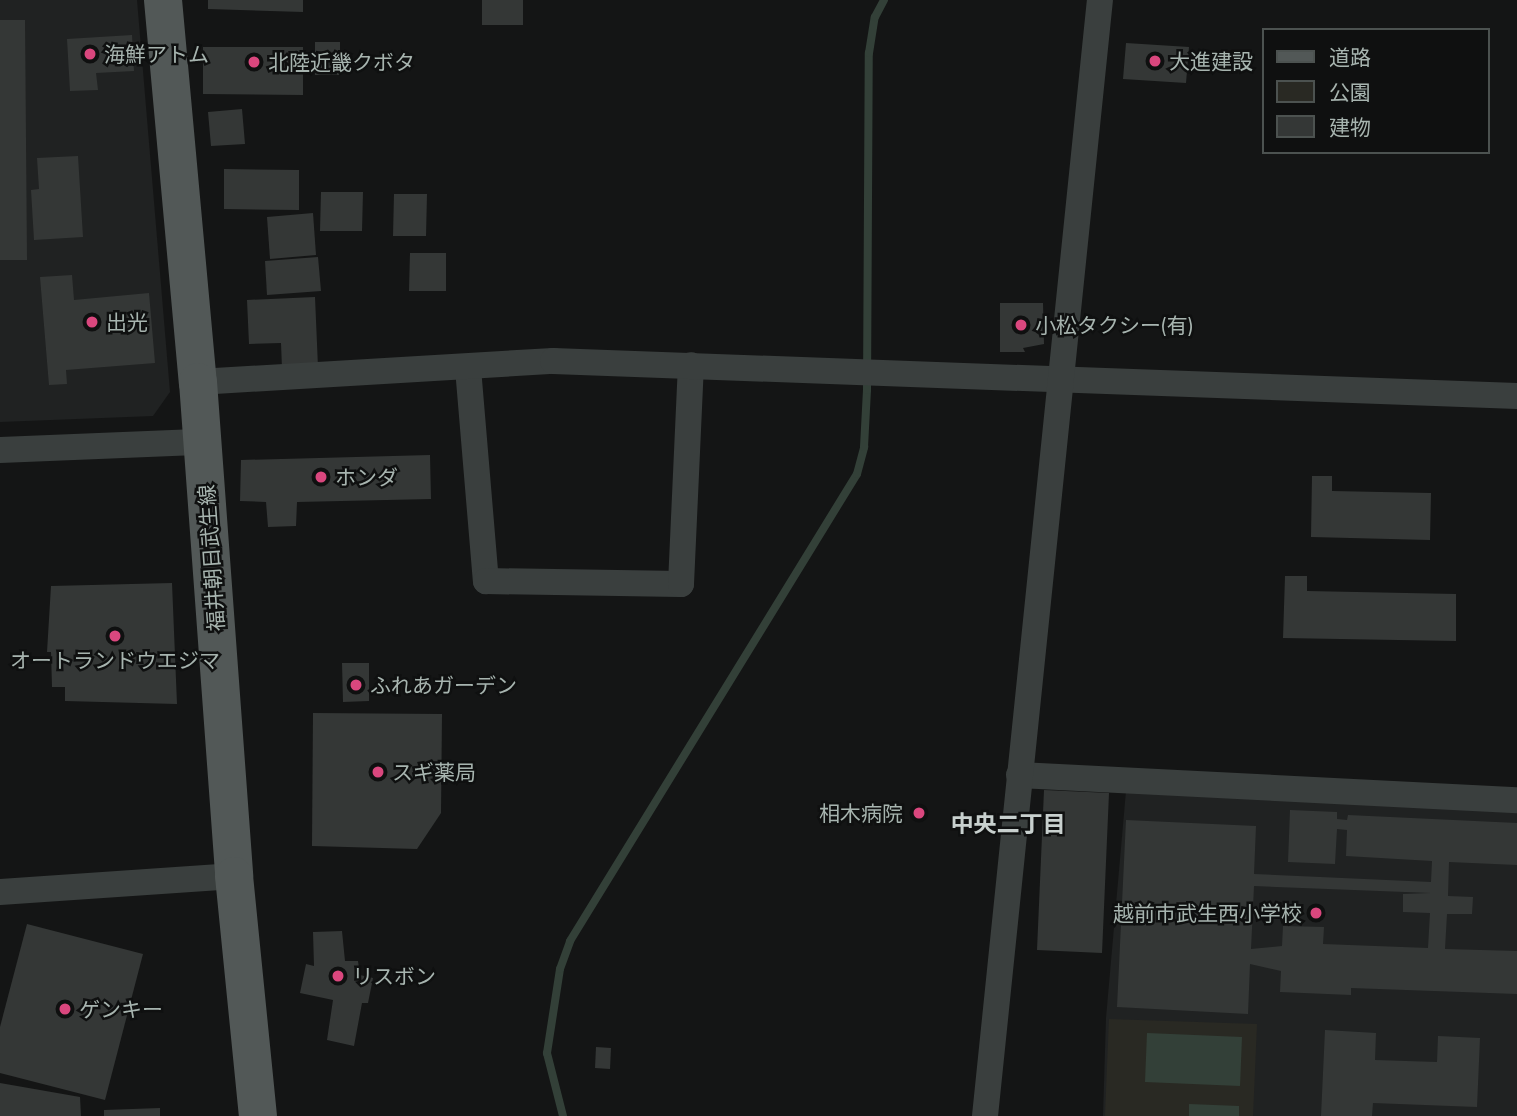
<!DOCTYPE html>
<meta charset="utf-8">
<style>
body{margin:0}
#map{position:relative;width:1517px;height:1116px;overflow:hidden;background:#141515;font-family:"Titillium Web","Noto Sans JP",sans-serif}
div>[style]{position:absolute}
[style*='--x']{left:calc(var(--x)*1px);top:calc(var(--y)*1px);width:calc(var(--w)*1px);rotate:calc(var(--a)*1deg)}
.built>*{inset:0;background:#202222}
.green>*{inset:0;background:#292923}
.water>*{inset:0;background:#334038}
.stream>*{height:8px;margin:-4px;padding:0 4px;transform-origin:4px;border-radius:4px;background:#334038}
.building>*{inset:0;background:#343736}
.minor>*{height:26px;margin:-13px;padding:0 13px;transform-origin:13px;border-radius:13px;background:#3a3f3e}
.primary>*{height:38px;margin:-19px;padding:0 19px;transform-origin:19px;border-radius:19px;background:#525857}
.dots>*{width:19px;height:19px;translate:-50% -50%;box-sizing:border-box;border:4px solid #0f1010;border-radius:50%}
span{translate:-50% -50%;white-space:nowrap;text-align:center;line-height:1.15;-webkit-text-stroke:5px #0f1010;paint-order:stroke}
.poi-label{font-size:21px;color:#a7b4af}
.left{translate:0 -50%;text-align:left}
.right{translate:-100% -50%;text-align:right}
.street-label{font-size:21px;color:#a7b4af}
.neighbourhood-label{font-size:23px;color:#c8d0ce;font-weight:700}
.legend{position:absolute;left:1262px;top:28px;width:228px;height:126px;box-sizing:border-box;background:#0f1010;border:2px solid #4c5250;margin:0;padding:9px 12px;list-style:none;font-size:21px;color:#a7b4af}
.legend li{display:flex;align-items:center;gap:14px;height:35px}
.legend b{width:35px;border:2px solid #4c5250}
</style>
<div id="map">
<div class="built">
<div style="clip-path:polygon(0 0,137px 0,170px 392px,153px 416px,0 422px)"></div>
<div style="clip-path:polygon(1126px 791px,1517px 809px,1517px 1116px,1103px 1116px,1106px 1018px)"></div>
</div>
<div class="green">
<div style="clip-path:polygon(1109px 1019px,1257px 1024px,1253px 1116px,1105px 1116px)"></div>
</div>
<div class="water">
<div style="clip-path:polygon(1147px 1033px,1242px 1037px,1240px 1086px,1145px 1082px)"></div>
<div style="clip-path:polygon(1189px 1104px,1239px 1106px,1239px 1116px,1189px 1116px)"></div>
</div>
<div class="stream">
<div style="--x:563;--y:1116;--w:65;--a:-104.3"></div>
<div style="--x:547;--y:1053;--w:85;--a:-81.2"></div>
<div style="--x:560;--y:969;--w:30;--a:-70"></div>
<div style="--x:570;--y:941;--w:548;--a:-58.43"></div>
<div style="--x:857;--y:474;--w:28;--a:-75"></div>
<div style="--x:864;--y:447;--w:57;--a:-87"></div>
<div style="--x:867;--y:390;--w:337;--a:-89.7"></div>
<div style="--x:869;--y:53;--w:36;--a:-81"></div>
<div style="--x:875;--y:17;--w:19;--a:-62"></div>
</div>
<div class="building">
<div style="clip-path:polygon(208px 0,303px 0,303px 12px,208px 9px)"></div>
<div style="clip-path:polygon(482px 0,523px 0,523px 25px,482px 25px)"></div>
<div style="clip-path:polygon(0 20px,25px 20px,27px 260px,0 260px)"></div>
<div style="clip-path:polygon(132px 35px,134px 71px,96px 73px,98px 90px,70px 91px,67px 39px)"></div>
<div style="clip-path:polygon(315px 42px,340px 42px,340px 75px,315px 75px)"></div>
<div style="clip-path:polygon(1126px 43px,1189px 47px,1186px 83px,1123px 79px)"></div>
<div style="clip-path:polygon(203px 47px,303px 47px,303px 95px,203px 94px)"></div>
<div style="clip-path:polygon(242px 109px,245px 144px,211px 146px,208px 112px)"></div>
<div style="clip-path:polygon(78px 156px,83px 237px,34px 240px,31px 190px,39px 189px,37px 158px)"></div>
<div style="clip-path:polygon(224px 169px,299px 170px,299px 210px,224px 209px)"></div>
<div style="clip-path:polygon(321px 192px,363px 192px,362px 231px,320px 231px)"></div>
<div style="clip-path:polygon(394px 194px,427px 194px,426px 236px,393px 236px)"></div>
<div style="clip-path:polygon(313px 213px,316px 255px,270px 259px,267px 217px)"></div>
<div style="clip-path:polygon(410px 253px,446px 253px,446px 291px,409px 291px)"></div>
<div style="clip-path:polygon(318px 257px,321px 291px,267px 295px,265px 261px)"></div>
<div style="clip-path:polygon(72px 275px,74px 300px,149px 293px,155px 363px,66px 370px,67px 384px,49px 385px,40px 277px)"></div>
<div style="clip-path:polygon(315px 297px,318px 367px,282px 369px,281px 343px,249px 344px,247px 300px)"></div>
<div style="clip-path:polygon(1000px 303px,1043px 303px,1044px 344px,1023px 348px,1025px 352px,1000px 352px)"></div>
<div style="clip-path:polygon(430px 455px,431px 499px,297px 502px,296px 526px,268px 527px,266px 502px,240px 501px,241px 460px)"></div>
<div style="clip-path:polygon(1312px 476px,1332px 476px,1332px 491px,1431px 493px,1430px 540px,1311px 537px)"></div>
<div style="clip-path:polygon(1285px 576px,1307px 576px,1307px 591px,1456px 594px,1456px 641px,1283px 638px)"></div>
<div style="clip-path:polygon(172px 583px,177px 704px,65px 701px,65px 687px,52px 687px,51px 652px,47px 652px,51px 586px)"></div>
<div style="clip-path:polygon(342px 663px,369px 663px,369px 701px,343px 702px)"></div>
<div style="clip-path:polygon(313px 713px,442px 714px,441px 813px,417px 849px,312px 846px)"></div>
<div style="clip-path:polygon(1044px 790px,1109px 793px,1102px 953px,1037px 950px)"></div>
<div style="clip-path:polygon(evenodd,1290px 810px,1337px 812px,1337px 819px,1347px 820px,1348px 815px,1517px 823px,1517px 865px,1449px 862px,1448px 896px,1473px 897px,1472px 914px,1447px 914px,1445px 949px,1517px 951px,1517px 994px,1351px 988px,1351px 995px,1280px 992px,1281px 971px,1250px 964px,1248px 1014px,1117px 1007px,1126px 820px,1256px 826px,1254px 874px,1431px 882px,1432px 861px,1346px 856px,1347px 830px,1337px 829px,1335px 864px,1288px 862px,1290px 810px,1254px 886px,1431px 893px,1403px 894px,1403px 912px,1430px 913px,1428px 948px,1323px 944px,1324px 927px,1283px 926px,1282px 946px,1251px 949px,1254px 886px)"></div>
<div style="clip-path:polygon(27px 924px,143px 954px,105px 1100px,0 1073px,0 1027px)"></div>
<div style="clip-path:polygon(342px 931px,345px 961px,358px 961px,360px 975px,373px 978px,368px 1003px,362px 1003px,354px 1046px,327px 1040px,333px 1000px,300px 993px,306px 964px,314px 966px,313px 932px)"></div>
<div style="clip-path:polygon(1325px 1030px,1376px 1033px,1375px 1060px,1437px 1062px,1438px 1036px,1480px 1038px,1477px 1107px,1373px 1103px,1372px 1116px,1321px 1116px)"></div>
<div style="clip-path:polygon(596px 1047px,611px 1048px,610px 1069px,595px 1068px)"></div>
<div style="clip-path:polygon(0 1083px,80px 1097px,81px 1116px,0 1116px)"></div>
<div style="clip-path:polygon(160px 1108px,160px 1116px,104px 1116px,104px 1110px)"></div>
</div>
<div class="minor">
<div style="--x:468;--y:368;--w:214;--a:85.2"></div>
<div style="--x:486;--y:581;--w:195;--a:0.9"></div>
<div style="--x:681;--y:584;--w:219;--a:-87.4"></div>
<div style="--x:198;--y:382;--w:356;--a:-3.4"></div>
<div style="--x:553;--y:361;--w:965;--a:2.08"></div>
<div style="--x:0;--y:450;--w:203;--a:-2.3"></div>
<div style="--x:1019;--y:775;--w:499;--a:2.9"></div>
<div style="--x:0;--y:892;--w:235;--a:-3.9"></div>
<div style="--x:985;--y:1116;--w:1122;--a:-84.12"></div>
</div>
<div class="primary">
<div style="--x:163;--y:0;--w:384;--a:84.8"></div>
<div style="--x:198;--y:382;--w:495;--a:85.8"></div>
<div style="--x:234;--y:876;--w:241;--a:84.3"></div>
</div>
<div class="dots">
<div style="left:90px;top:54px;background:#da477e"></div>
<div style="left:1155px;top:61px;background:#da477e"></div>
<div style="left:254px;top:62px;background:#da477e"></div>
<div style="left:92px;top:322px;background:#da477e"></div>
<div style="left:1021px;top:325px;background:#da477e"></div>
<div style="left:321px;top:477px;background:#da477e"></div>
<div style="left:115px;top:636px;background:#da477e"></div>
<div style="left:356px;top:685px;background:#da477e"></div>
<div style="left:378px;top:772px;background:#da477e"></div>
<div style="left:919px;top:813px;background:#da477e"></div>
<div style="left:1316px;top:913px;background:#da477e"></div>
<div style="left:338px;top:976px;background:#da477e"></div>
<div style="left:65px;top:1009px;background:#da477e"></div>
</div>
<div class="poi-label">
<span class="left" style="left:104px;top:54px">海鮮アトム</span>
<span class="left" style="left:1169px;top:61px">大進建設</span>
<span class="left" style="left:268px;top:62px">北陸近畿クボタ</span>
<span class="left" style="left:106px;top:322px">出光</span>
<span class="left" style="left:1035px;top:325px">小松タクシー(有)</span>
<span class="left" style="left:335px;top:477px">ホンダ</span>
<span style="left:115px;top:660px">オートランドウエジマ</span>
<span class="left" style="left:370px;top:685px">ふれあガーデン</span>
<span class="left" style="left:392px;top:772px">スギ薬局</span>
<span class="right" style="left:903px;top:813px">相木病院</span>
<span class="right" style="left:1302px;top:913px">越前市武生西小学校</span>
<span class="left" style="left:352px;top:976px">リスボン</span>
<span class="left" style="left:79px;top:1009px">ゲンキー</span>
</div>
<div class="street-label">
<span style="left:211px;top:558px;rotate:-94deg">福井朝日武生線</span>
</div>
<div class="neighbourhood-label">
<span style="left:1008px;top:824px">中央二丁目</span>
</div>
<ul class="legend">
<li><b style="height:9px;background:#525857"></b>道路</li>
<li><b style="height:19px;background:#292923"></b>公園</li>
<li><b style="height:19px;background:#343736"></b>建物</li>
</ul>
</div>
